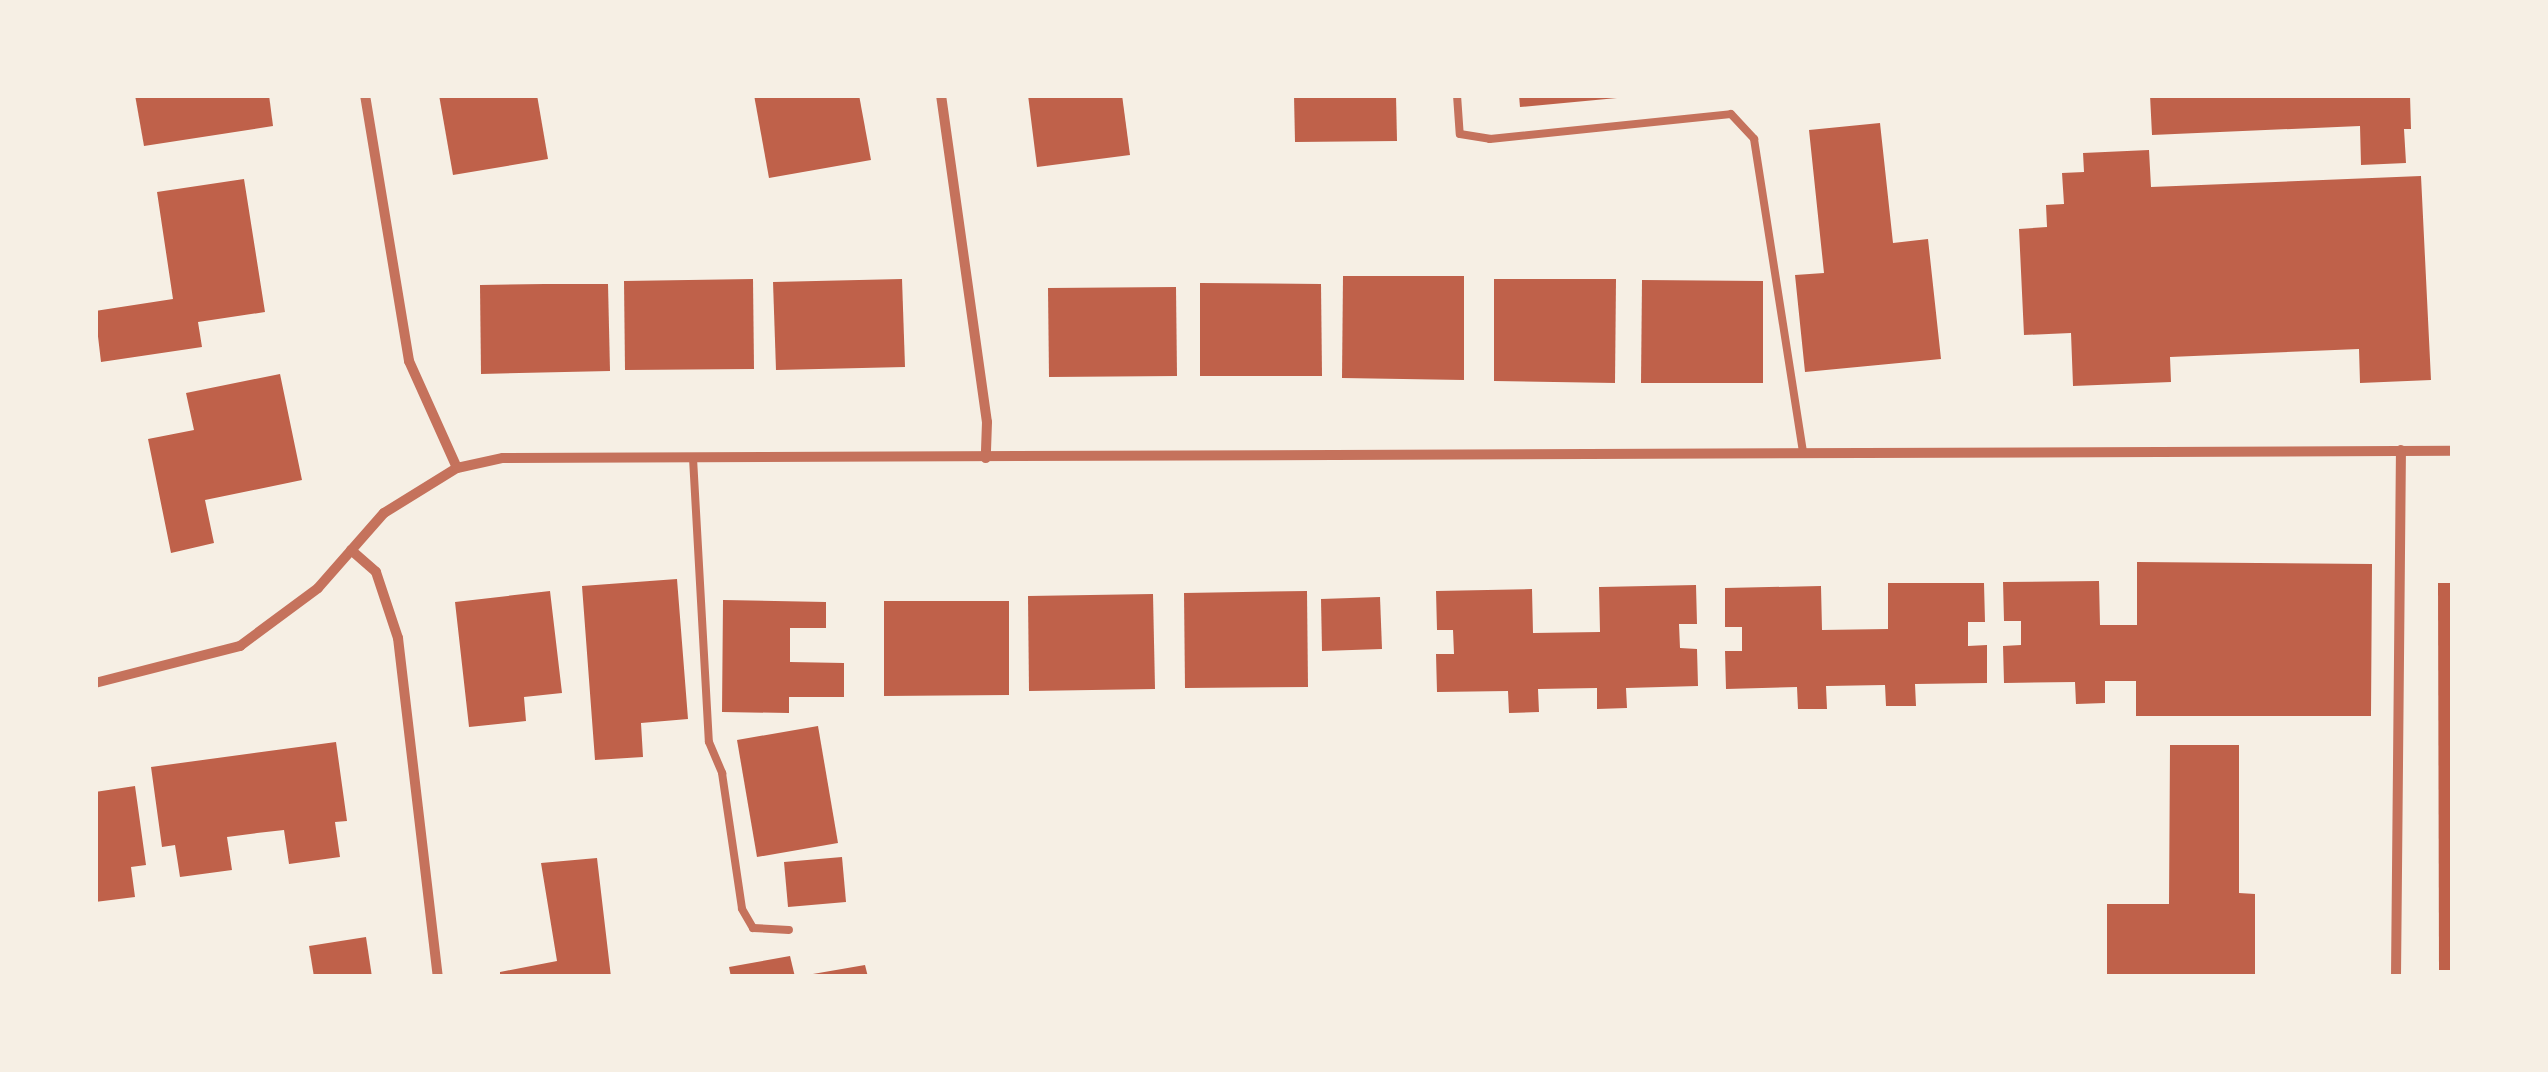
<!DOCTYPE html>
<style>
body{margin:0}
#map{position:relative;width:2548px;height:1072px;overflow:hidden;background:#f6efe4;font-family:"DejaVu Sans",sans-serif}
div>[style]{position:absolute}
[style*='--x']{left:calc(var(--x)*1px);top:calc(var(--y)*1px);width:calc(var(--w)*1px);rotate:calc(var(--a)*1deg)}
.building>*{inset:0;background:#bf614a}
.service>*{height:8px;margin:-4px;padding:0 4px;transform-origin:4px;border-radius:4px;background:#c5725c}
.minor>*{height:10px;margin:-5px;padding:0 5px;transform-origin:5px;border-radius:5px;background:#c5725c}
span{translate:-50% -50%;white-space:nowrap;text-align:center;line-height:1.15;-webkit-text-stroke:8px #f6efe4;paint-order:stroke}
.frame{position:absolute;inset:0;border:98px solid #f6efe4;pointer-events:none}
</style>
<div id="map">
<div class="building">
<div style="clip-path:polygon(135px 95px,269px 95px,273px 126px,144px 146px)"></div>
<div style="clip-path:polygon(439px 95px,537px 95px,548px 159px,453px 175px)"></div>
<div style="clip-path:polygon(754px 95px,859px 95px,871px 160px,769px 178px)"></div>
<div style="clip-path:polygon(1028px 95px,1122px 95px,1130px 155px,1037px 167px)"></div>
<div style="clip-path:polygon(1294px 95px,1396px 95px,1397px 141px,1295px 142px)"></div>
<div style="clip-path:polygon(1519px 95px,1617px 95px,1617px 98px,1520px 107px)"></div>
<div style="clip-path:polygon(2150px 95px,2410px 95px,2411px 129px,2404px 129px,2406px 163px,2361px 165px,2360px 126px,2152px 135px)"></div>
<div style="clip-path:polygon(1880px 123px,1893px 243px,1928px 239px,1941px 359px,1805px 372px,1795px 275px,1824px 273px,1809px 130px)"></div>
<div style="clip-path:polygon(2149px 150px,2151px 187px,2421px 176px,2431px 380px,2360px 383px,2359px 349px,2170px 357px,2171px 382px,2073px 386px,2071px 333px,2024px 335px,2019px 229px,2047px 227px,2046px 205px,2064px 204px,2062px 173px,2084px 172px,2083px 153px)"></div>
<div style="clip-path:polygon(244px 179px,265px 312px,198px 322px,202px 347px,101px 362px,95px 311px,173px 299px,157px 192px)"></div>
<div style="clip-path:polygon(1343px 276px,1464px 276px,1464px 380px,1342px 378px)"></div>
<div style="clip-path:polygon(753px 279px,754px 369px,625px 370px,624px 281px)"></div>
<div style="clip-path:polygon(902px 279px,905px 367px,776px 370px,773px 282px)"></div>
<div style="clip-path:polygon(1494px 279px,1616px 279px,1615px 383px,1494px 381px)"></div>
<div style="clip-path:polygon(1642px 280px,1763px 281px,1763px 383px,1641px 383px)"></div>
<div style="clip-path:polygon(1200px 283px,1321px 284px,1322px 376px,1200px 376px)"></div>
<div style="clip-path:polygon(545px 284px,608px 284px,610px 371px,481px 374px,480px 285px)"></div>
<div style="clip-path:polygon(1176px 287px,1177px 376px,1049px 377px,1048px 288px)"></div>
<div style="clip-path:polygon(280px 374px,302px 480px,205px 500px,214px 543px,171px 553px,148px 439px,194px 430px,186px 393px)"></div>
<div style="clip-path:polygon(2137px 562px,2372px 564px,2371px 716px,2136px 716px,2136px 681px,2105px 681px,2105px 703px,2076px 704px,2075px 682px,2004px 683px,2003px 646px,2021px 645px,2021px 621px,2004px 621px,2003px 582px,2099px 581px,2100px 625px,2137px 625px)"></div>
<div style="clip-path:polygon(677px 579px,688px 719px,641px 723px,643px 757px,595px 760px,582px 586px)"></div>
<div style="clip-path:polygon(1888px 583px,1984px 583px,1985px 622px,1968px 622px,1968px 646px,1987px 645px,1987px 683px,1915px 684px,1916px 706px,1886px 706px,1885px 685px,1826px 686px,1827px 709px,1798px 709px,1797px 687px,1726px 689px,1725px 651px,1742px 651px,1742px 627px,1725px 627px,1725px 588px,1821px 586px,1822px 630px,1888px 629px)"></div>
<div style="clip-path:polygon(2438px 583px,2453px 583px,2453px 970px,2439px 970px)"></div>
<div style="clip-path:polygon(1696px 585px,1697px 624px,1679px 624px,1680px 648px,1697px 649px,1698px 686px,1626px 688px,1627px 708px,1597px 709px,1597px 688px,1538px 689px,1539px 712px,1509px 713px,1508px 691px,1437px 692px,1436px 654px,1454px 654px,1453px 630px,1437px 630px,1436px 591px,1532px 589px,1533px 633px,1600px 632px,1599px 587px)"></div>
<div style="clip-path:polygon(550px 591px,562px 693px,524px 697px,526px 721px,469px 727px,455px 602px)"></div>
<div style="clip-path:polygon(1307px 591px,1308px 687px,1185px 688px,1184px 593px)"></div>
<div style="clip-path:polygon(1153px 594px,1155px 689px,1029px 691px,1028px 596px)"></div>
<div style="clip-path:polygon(1380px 597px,1382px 649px,1322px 651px,1321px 599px)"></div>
<div style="clip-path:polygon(723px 600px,826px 602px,826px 628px,790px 628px,790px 662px,844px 663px,844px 697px,789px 697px,789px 713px,722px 712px)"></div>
<div style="clip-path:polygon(884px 601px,1009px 601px,1009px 695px,884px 696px)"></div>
<div style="clip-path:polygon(818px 726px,838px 843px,757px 857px,737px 740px)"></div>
<div style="clip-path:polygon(336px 742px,347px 821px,335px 822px,340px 857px,289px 864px,284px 830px,257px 833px,227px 837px,232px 870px,180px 877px,175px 845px,162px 847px,151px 767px)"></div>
<div style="clip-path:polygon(2170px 745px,2239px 745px,2239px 893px,2255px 894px,2255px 977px,2107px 977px,2107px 904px,2169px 904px)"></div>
<div style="clip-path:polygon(135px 786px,146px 865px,131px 867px,135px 897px,95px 902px,95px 792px)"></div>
<div style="clip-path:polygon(842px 857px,846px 902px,788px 907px,784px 862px)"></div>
<div style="clip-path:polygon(597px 858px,611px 977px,500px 977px,500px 972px,557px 961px,541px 863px)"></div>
<div style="clip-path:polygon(366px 937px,372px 977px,314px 977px,309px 946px)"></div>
<div style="clip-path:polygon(790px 956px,795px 977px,731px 977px,729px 967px)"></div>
<div style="clip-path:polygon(865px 965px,868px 977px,807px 977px,807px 975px)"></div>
</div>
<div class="service">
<div style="--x:1457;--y:95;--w:39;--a:86"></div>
<div style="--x:1460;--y:134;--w:30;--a:9"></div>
<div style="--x:1490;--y:139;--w:242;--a:-5.9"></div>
<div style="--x:1731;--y:114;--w:34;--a:47"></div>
<div style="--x:1754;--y:139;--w:318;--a:81.1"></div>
<div style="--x:693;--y:458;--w:284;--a:86.8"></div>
<div style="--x:709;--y:742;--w:34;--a:67"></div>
<div style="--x:722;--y:773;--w:137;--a:81.6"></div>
<div style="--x:742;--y:909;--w:22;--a:60"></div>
<div style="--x:753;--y:928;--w:36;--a:3"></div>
</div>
<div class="minor">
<div style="--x:365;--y:95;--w:270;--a:80.6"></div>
<div style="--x:409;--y:361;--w:117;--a:65.8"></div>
<div style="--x:941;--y:95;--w:330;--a:82"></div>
<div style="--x:987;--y:422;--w:36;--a:92"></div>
<div style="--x:351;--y:550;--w:33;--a:41"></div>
<div style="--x:376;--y:572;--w:70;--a:71.6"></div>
<div style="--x:398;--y:638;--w:341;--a:83.3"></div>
<div style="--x:95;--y:683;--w:150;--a:-14.3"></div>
<div style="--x:240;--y:646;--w:97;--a:-36.6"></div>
<div style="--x:318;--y:588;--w:100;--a:-48.7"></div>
<div style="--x:384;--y:513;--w:86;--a:-31.7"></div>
<div style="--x:457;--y:468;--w:47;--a:-12.3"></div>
<div style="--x:503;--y:458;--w:1950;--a:-0.21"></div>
<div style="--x:2396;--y:977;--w:527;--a:-89.46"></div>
</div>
<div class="frame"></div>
</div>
